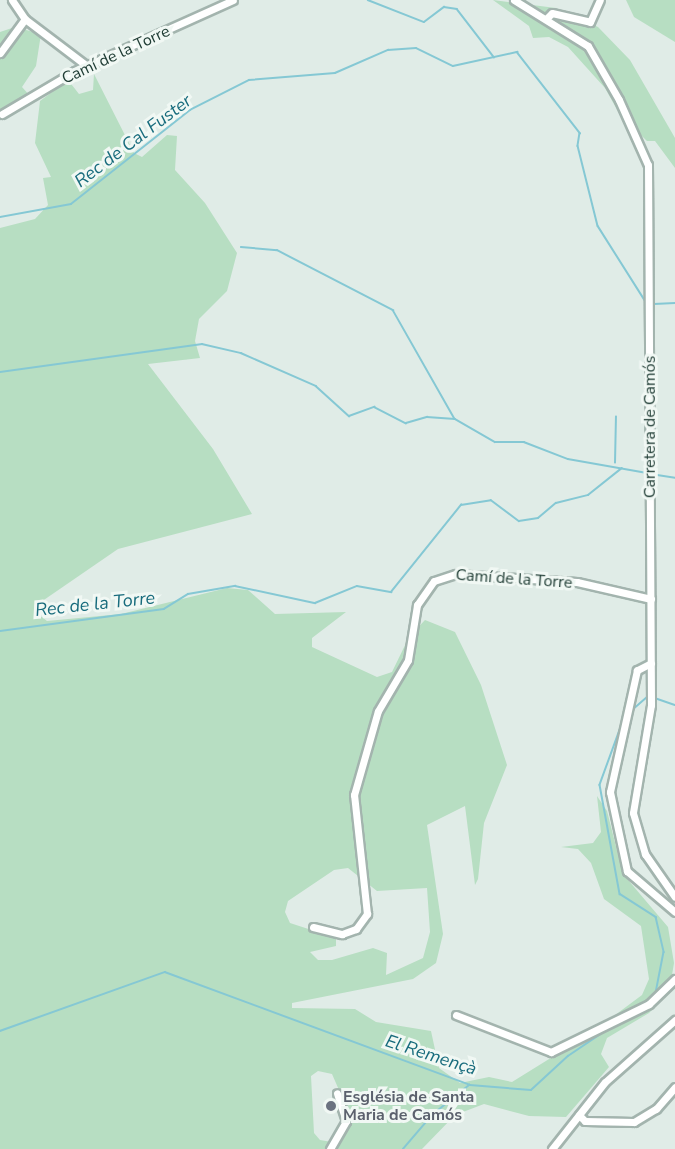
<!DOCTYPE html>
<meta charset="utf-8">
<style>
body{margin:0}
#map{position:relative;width:675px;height:1149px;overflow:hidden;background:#e0ece7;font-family:"Nunito Sans",sans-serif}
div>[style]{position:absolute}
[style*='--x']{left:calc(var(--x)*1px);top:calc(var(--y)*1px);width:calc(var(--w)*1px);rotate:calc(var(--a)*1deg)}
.green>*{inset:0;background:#b7dec2}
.stream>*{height:1.5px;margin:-0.75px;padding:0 0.75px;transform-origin:0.75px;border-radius:0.75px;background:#85c8d4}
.roads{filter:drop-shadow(2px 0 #a3b4ae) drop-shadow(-2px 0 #a3b4ae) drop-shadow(0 2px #a3b4ae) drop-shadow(0 -2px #a3b4ae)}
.minor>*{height:7px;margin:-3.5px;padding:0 3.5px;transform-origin:3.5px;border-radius:3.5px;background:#fff}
.dots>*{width:16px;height:16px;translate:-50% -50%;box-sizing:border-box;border:3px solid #f1f8f4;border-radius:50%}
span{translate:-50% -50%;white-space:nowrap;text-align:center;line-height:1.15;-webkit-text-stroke:6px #f1f8f4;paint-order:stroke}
.street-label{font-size:16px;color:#203d35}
.worship-label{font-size:16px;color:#5b616d;font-weight:700}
.left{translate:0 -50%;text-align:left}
.water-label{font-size:18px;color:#176b7c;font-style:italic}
</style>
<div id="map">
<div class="green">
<div style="clip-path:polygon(493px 0,556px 8px,598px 27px,630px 60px,675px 138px,675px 168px,655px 141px,647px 141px,620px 115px,605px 88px,568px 47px,549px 37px,533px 38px,529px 26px)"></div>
<div style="clip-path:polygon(626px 0,675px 0,675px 42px,634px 17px)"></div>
<div style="clip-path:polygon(15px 27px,41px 34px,36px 66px,22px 87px,31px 97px,0 111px,0 32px)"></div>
<div style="clip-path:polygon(evenodd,94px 74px,134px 153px,142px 157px,167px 135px,177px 136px,175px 170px,205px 203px,237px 253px,227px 291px,199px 319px,195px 341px,200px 358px,148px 364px,213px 449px,252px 514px,118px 549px,38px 604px,38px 614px,47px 621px,121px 614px,227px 588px,248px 590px,275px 614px,346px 612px,312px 638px,312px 647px,377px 677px,392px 672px,409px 637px,425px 620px,455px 632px,481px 685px,507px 765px,484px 823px,478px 879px,475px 885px,465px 806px,427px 825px,443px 934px,436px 963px,413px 979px,292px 1003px,292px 1008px,355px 1009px,376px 1022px,431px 1031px,439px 1068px,460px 1083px,489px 1077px,512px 1082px,591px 1033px,642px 995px,649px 979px,641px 926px,604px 899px,591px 863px,578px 849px,561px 847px,593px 843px,601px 832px,597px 796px,607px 811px,623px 874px,668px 927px,674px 963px,669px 993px,649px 1013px,607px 1038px,601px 1054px,609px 1067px,566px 1117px,529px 1116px,484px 1104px,455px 1115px,422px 1149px,0 1149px,0 228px,35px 219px,48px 205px,43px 178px,51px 177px,35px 143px,40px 101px,68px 80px,79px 94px,93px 90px,94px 74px,348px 868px,377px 891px,427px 888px,430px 932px,423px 958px,386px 975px,387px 953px,373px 948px,332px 960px,318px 960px,310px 952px,336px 946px,336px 938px,290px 923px,285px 912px,288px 901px,334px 870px,348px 868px,94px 74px,318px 1071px,332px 1074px,349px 1113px,338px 1143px,320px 1140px,314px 1133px,311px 1076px,318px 1071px)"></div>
</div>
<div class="stream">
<div style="--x:368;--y:0;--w:60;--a:21.4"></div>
<div style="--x:424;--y:22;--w:25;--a:-37"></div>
<div style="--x:444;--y:7;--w:13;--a:9"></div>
<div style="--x:457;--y:9;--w:61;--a:52.4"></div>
<div style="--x:0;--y:217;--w:72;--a:-10.4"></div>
<div style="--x:71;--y:204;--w:152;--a:-38.3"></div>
<div style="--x:190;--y:110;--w:66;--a:-27"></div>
<div style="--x:249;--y:80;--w:86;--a:-4.7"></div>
<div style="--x:335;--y:73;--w:58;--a:-23.5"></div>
<div style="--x:388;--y:50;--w:28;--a:-4"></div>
<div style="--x:416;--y:48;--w:41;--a:25.9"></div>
<div style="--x:453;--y:66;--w:66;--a:-12.3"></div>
<div style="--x:517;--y:52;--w:103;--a:52.1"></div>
<div style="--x:580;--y:133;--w:13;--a:99"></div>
<div style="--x:578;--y:146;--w:82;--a:76"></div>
<div style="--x:598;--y:226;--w:90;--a:57.7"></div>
<div style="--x:241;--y:247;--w:36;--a:5"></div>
<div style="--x:277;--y:250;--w:131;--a:27.3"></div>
<div style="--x:393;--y:310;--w:125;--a:60.4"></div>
<div style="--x:654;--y:304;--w:21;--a:-3"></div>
<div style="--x:0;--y:372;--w:204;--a:-7.9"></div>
<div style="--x:202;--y:344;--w:40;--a:13"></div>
<div style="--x:241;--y:353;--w:82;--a:23.7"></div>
<div style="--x:316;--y:386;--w:45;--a:42.3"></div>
<div style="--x:349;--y:416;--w:27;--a:-20"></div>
<div style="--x:374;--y:407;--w:36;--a:27"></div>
<div style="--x:406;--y:423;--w:22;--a:-16"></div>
<div style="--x:427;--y:417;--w:28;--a:4"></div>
<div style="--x:455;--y:419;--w:46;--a:29.9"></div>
<div style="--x:495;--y:442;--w:29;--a:0"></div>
<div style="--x:524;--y:442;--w:47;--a:21.1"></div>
<div style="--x:568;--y:459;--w:80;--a:10"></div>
<div style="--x:615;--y:463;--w:46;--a:-88.8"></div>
<div style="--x:651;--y:474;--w:24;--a:9"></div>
<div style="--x:0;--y:631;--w:165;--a:-7.6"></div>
<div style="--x:164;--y:609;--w:28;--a:-32"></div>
<div style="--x:188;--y:594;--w:48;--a:-9.7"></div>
<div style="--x:235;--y:586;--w:82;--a:12"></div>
<div style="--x:315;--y:603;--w:45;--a:-22"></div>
<div style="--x:357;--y:586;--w:35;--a:10"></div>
<div style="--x:391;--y:592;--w:112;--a:-51.2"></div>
<div style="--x:461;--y:505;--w:30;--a:-9"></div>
<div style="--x:491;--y:500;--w:35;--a:37"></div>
<div style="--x:519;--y:521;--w:19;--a:-9"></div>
<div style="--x:538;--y:518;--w:23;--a:-40"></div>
<div style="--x:556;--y:503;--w:33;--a:-14"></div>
<div style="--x:588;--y:495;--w:43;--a:-38.5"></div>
<div style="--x:652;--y:697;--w:24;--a:19"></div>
<div style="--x:631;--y:711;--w:23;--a:-41"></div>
<div style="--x:623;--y:722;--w:67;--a:110.1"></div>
<div style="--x:600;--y:785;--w:111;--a:79.6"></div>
<div style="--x:620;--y:894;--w:43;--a:32.6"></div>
<div style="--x:656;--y:917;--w:36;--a:77"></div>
<div style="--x:664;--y:952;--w:42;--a:101"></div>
<div style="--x:0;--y:1031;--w:175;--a:-19.7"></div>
<div style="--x:165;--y:972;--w:325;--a:20.3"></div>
<div style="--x:470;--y:1085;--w:61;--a:4.7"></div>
<div style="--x:531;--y:1090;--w:50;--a:-42.6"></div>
<div style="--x:568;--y:1056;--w:59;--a:-34"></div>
<div style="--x:403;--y:1149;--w:45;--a:-49.5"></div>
<div style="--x:432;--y:1115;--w:48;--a:-39"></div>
</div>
<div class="roads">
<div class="minor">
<div style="--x:12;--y:0;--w:23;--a:56"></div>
<div style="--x:25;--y:19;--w:78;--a:37.2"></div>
<div style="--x:514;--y:0;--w:87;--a:31.9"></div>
<div style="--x:588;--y:46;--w:62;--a:60.1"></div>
<div style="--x:619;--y:100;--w:71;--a:66"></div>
<div style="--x:648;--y:165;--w:540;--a:89.68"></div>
<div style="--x:651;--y:705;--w:109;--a:99.5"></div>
<div style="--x:633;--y:813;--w:43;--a:73.7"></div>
<div style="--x:645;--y:854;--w:52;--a:55.1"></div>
<div style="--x:546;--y:19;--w:8;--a:-45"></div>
<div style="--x:552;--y:13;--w:39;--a:13"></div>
<div style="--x:590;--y:22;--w:24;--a:-66"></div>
<div style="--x:0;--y:53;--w:42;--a:-53.7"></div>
<div style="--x:2;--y:114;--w:85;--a:-30.5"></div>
<div style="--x:75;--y:71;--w:173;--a:-24.2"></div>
<div style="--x:651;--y:663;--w:16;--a:153"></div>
<div style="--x:637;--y:670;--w:125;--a:102.5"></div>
<div style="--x:610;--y:792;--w:81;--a:77.9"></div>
<div style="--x:627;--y:871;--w:63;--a:40.5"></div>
<div style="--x:313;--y:927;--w:30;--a:14"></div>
<div style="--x:342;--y:934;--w:15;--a:-20"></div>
<div style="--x:356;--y:929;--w:19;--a:-54"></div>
<div style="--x:367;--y:914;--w:120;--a:-96.2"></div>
<div style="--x:354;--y:795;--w:87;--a:-74.1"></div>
<div style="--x:378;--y:711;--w:59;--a:-59.5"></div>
<div style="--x:408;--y:660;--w:56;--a:-80.7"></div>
<div style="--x:417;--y:605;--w:29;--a:-55"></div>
<div style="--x:434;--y:581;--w:23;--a:-18"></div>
<div style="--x:456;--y:574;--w:121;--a:3.8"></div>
<div style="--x:577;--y:582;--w:76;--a:12.9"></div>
<div style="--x:456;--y:1015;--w:102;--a:21.3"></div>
<div style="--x:551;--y:1052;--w:109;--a:-26.1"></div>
<div style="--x:649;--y:1004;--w:36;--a:-44"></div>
<div style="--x:579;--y:1115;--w:8;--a:45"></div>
<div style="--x:585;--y:1121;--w:49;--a:1.2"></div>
<div style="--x:634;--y:1122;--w:26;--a:-31"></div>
<div style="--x:656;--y:1109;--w:29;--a:-49"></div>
<div style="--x:330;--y:1149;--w:32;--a:-60"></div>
<div style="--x:346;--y:1121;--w:29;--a:-108"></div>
<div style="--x:552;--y:1149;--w:85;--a:-51.7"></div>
<div style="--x:605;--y:1082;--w:94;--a:-41.5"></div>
</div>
</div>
<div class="dots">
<div style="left:331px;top:1106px;background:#6b7280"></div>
</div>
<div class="street-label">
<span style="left:116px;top:55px;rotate:-25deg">Camí de la Torre</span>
<span style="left:650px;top:427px;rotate:-90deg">Carretera de Camós</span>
<span style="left:514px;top:579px;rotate:4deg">Camí de la Torre</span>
</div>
<div class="worship-label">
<span class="left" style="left:343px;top:1106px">Església de Santa<br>Maria de Camós</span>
</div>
<div class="water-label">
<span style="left:133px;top:141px;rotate:-37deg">Rec de Cal Fuster</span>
<span style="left:95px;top:604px;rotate:-6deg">Rec de la Torre</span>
<span style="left:431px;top:1055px;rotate:18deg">El Remençà</span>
</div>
</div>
